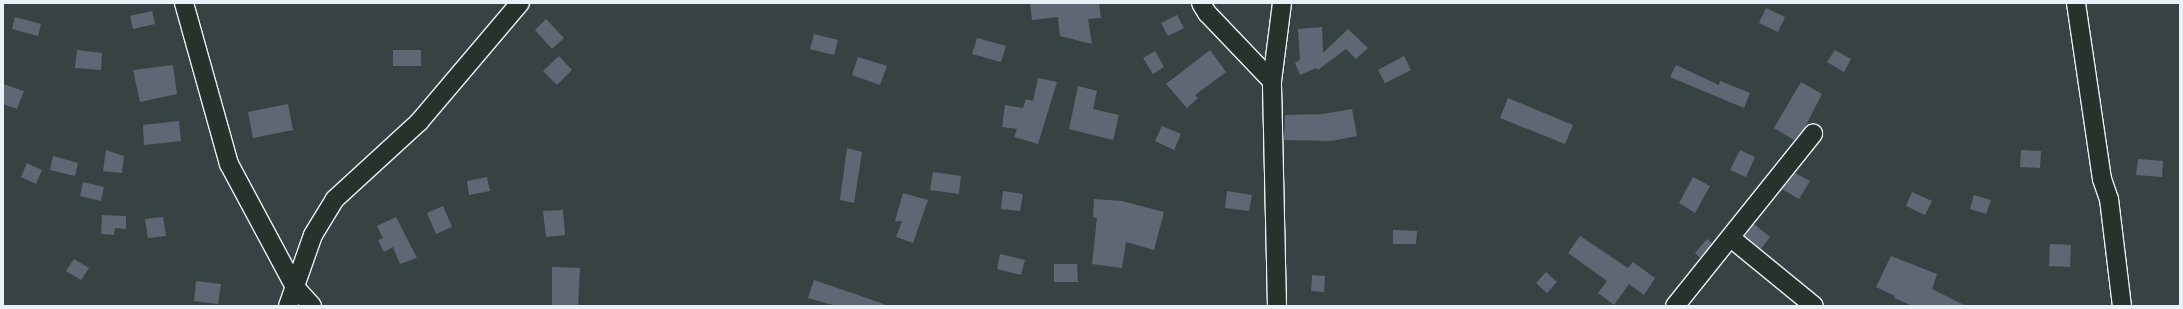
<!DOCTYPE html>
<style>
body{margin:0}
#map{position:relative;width:2183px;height:309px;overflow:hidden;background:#374342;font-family:"Shantell Sans",sans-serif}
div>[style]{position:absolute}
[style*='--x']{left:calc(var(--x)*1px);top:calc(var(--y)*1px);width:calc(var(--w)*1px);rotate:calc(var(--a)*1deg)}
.building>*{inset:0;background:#5f6774}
.roads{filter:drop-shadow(1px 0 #e8f1f8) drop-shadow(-1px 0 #e8f1f8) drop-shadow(0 1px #e8f1f8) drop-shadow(0 -1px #e8f1f8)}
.street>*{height:18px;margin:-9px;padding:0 9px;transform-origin:9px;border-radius:9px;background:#26332d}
span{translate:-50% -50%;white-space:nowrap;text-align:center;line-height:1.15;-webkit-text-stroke:4px #26332d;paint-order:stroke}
.frame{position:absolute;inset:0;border:4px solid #e8f1f8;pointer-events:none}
</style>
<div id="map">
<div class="building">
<div style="clip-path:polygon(1030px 3px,1099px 3px,1101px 18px,1088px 19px,1092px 44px,1060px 36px,1058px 17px,1032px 20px)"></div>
<div style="clip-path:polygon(1766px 8px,1785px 17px,1778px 32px,1759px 23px)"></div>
<div style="clip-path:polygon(152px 11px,155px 24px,133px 29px,130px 16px)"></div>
<div style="clip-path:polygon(1177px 15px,1184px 28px,1168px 36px,1161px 23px)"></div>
<div style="clip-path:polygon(15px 17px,41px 24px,38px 36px,12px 29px)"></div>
<div style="clip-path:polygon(546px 19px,564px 38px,552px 49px,535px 30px)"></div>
<div style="clip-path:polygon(1322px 27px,1323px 53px,1348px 29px,1368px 48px,1356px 59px,1346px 49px,1318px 70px,1316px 68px,1300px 75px,1295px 63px,1300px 60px,1298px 29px)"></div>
<div style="clip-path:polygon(814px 34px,838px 40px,834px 55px,810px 49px)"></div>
<div style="clip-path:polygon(977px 38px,1006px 46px,1001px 62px,972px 54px)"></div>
<div style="clip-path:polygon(77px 50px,102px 53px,101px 70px,75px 68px)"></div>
<div style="clip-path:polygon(393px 50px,421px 50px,421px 66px,393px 66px)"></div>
<div style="clip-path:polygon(1210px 50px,1226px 72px,1195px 95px,1198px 98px,1187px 108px,1166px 84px)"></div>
<div style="clip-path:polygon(1835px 50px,1851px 59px,1844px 72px,1827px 62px)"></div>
<div style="clip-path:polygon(1155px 51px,1164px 67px,1153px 74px,1143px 58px)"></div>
<div style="clip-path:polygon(559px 56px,572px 70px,557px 85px,543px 71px)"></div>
<div style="clip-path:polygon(1404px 56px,1411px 70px,1385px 83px,1378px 70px)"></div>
<div style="clip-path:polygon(858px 57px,887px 66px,880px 85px,852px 75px)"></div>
<div style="clip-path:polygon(173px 65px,177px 94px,140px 102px,133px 70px)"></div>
<div style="clip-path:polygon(1676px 65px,1719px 85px,1720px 81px,1750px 93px,1744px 108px,1670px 77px)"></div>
<div style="clip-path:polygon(1038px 78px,1057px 82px,1038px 144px,1014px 137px,1017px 129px,1002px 127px,1005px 105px,1023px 108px,1026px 99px,1033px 101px)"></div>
<div style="clip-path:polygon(1801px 82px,1822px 94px,1804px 129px,1794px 140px,1774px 128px)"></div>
<div style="clip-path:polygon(3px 84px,24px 91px,17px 109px,3px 104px)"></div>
<div style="clip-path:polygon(1078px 86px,1097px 91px,1093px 109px,1119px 115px,1113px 140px,1069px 129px)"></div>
<div style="clip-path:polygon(1508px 98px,1573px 125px,1565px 144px,1500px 118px)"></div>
<div style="clip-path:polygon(288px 104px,293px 130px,253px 138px,248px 112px)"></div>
<div style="clip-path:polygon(1352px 109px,1357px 136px,1332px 141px,1284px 140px,1285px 115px,1323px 114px)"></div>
<div style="clip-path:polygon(179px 121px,181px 141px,144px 145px,143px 125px)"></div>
<div style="clip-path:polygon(1162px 126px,1181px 134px,1174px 150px,1155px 141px)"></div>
<div style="clip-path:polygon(847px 148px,862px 152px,854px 203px,840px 200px)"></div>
<div style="clip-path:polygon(106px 150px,124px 156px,122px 173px,103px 171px)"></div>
<div style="clip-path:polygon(1740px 150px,1755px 157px,1746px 177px,1730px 170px)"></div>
<div style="clip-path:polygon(2021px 150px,2041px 151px,2040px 168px,2020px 167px)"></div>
<div style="clip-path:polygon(53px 156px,78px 163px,75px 176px,50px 170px)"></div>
<div style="clip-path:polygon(2138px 159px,2163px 161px,2162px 177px,2136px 175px)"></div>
<div style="clip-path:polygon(27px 163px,42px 170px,36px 184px,21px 177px)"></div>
<div style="clip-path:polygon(933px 172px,961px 176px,959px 194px,930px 190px)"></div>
<div style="clip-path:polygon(1795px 173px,1810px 181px,1799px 199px,1782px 189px)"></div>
<div style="clip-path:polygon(487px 177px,490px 191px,469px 195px,467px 181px)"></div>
<div style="clip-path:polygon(1693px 177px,1710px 186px,1695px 213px,1679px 203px)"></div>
<div style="clip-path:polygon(83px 182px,104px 187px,101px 201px,80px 196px)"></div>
<div style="clip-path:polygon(1003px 191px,1023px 194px,1020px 211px,1001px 209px)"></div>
<div style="clip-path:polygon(1227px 191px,1252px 195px,1249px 211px,1225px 208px)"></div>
<div style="clip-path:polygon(1912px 192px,1932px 201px,1925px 215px,1906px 206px)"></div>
<div style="clip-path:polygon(903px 193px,928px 200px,913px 243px,896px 237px,902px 221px,895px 221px)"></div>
<div style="clip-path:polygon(1974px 195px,1991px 200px,1986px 214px,1970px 209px)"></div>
<div style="clip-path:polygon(1094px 199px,1122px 201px,1164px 212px,1154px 250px,1126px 242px,1122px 268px,1092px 264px,1097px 218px,1093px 217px)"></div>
<div style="clip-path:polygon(443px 206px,452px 227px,436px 234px,427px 213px)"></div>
<div style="clip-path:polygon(563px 210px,565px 235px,546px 237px,543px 211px)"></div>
<div style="clip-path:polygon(102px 215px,126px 216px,126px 229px,115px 228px,114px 235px,101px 234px)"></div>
<div style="clip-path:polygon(163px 217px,166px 236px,148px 238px,145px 219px)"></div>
<div style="clip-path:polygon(396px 217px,417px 258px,400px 264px,393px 247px,384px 252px,378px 240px,383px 238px,377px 226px)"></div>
<div style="clip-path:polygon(1754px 224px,1770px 237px,1761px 249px,1745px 236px)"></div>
<div style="clip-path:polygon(1393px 230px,1417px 231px,1416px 244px,1393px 244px)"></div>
<div style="clip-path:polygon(1580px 236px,1628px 268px,1633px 262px,1655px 278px,1644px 295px,1629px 284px,1614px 305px,1598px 293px,1607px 281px,1568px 253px)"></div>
<div style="clip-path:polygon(1707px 239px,1712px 243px,1700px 258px,1695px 253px)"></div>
<div style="clip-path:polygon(2050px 244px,2071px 245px,2070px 267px,2049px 266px)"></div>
<div style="clip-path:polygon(1000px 254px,1025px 260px,1021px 275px,997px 269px)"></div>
<div style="clip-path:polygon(1891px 256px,1937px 274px,1932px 289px,1966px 306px,1913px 306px,1894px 298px,1895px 296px,1876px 287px)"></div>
<div style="clip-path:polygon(74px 259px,89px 268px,81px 280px,66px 271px)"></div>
<div style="clip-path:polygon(1054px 264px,1077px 264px,1078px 282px,1054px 282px)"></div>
<div style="clip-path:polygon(552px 267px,580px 268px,578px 306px,552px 306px)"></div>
<div style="clip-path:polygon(1546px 272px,1557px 282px,1547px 293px,1536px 283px)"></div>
<div style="clip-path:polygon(1312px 275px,1325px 276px,1324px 292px,1311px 291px)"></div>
<div style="clip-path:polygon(814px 280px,884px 304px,884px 306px,836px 306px,808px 298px)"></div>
<div style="clip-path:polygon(196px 281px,221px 284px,218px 304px,194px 301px)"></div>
</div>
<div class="roads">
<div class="street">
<div style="--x:184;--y:3;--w:167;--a:74.4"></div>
<div style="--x:229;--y:164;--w:140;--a:61.8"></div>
<div style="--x:295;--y:287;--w:25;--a:48"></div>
<div style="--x:1201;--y:3;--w:12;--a:59"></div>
<div style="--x:1207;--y:13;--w:94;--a:46.3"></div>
<div style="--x:2076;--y:3;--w:178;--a:81.6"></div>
<div style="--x:2102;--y:179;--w:21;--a:71"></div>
<div style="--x:2109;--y:199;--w:108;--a:83.1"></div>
<div style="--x:1731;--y:238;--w:107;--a:39.3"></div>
<div style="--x:288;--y:306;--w:75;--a:-70.6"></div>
<div style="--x:313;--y:235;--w:42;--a:-58.6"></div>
<div style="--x:335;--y:199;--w:114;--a:-42.5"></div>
<div style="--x:419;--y:122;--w:156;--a:-49.7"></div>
<div style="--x:1277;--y:306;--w:225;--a:-91.3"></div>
<div style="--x:1272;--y:81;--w:79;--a:-82.7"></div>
<div style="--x:1675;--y:306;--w:221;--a:-51.3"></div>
</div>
</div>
<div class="frame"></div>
</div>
